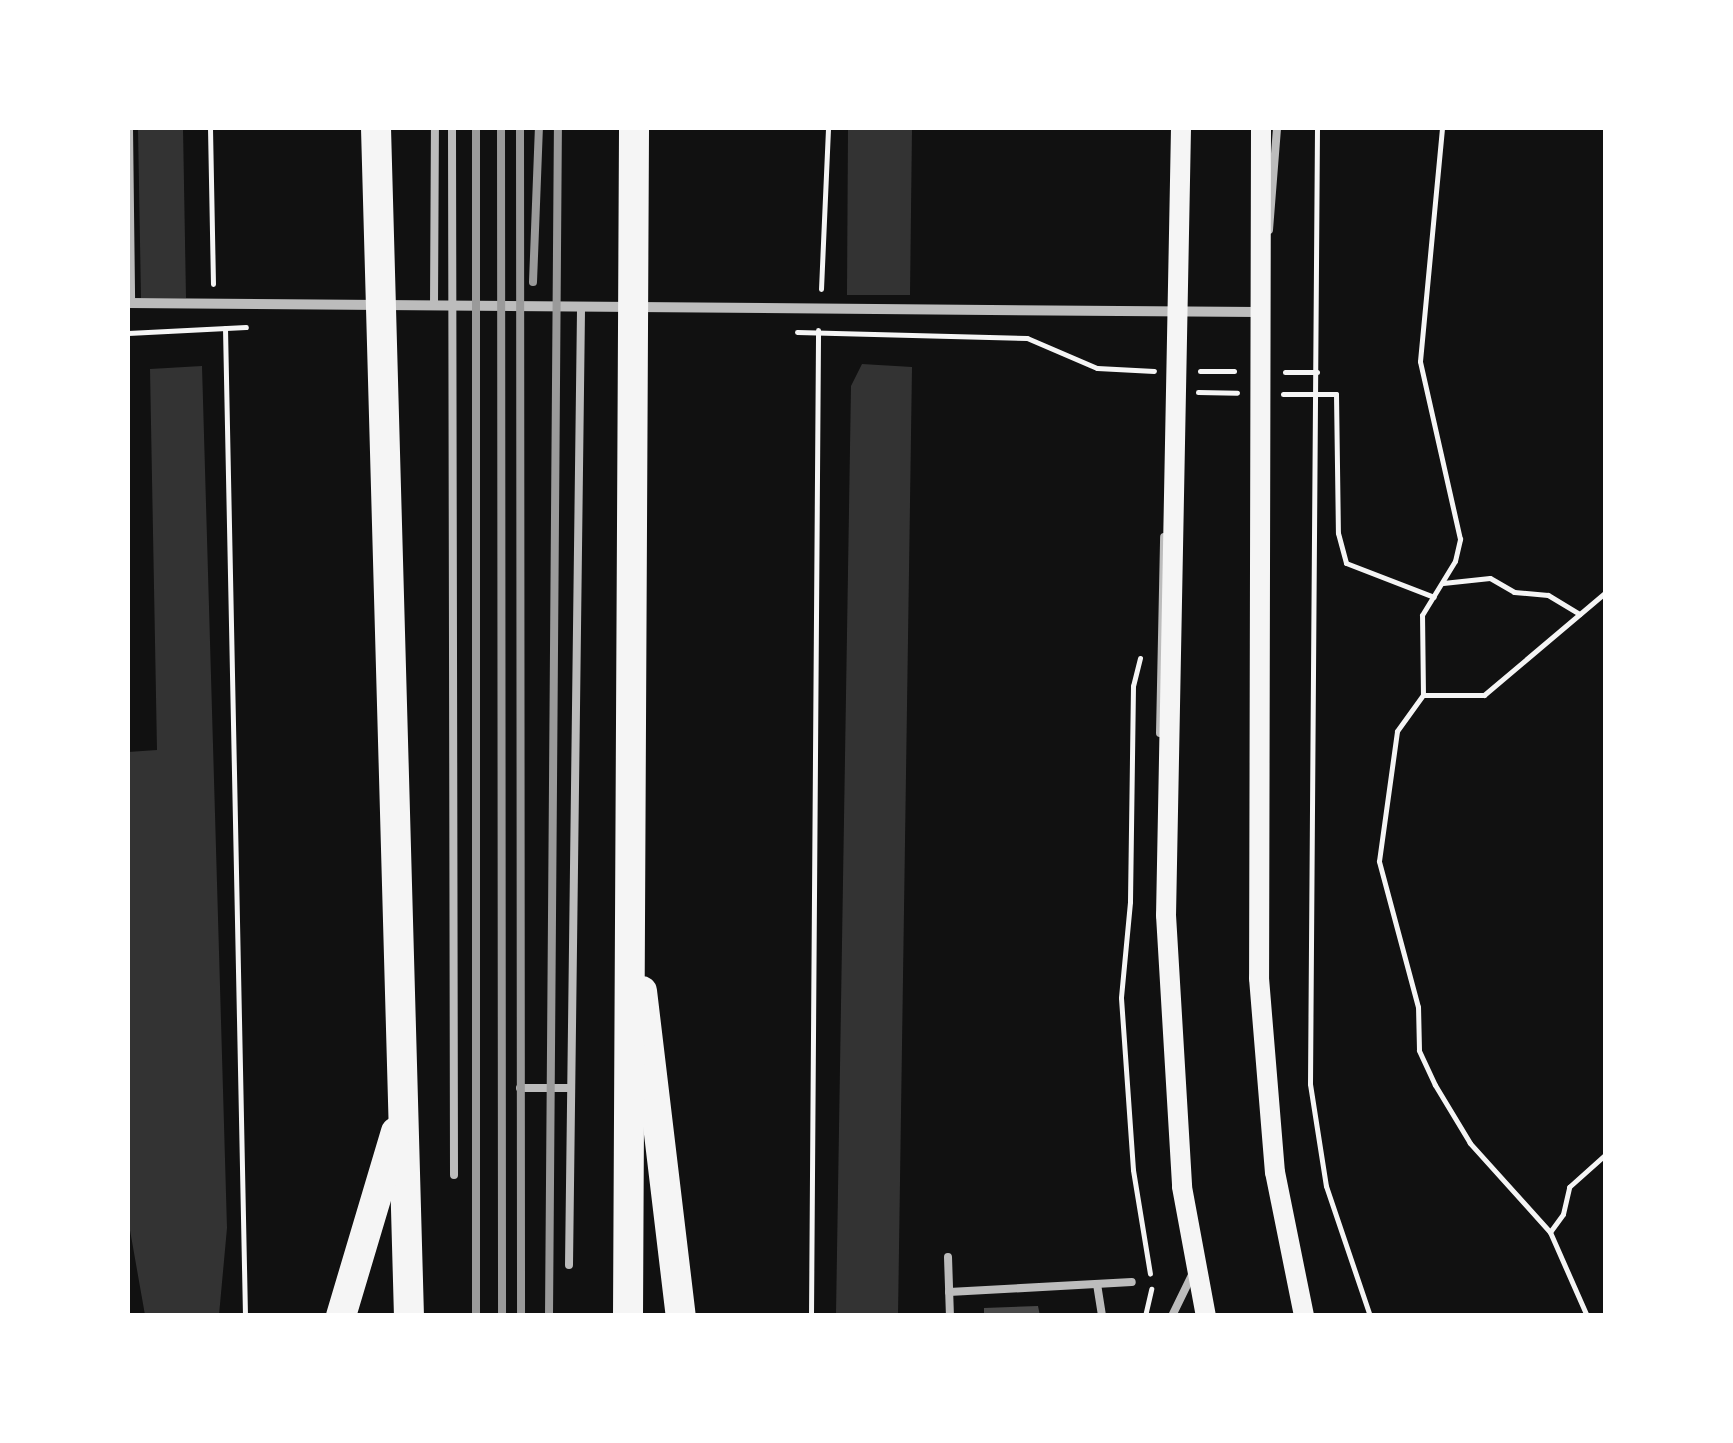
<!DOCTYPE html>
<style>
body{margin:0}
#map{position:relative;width:1733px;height:1443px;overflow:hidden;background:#111;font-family:"Sofia Sans Condensed",sans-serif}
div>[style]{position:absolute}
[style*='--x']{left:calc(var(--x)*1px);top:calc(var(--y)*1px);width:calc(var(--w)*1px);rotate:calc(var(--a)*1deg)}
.water>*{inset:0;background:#333}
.building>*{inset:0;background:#4a4a4a}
.path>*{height:5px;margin:-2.5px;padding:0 2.5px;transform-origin:2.5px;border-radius:2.5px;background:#f5f5f5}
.service>*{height:8px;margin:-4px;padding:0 4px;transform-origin:4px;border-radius:4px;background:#bcbcbc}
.minor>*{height:10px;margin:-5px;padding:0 5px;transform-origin:5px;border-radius:5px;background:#bcbcbc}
.secondary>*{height:20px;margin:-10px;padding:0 10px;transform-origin:10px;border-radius:10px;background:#f5f5f5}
.motorway>*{height:30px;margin:-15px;padding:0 15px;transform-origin:15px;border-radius:15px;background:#f5f5f5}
.rail>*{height:8px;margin:-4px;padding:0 4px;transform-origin:4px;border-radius:4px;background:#9a9a9a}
span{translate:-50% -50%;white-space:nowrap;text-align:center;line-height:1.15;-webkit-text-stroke:8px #fff;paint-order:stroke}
.frame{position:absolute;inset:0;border:130px solid #fff;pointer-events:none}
</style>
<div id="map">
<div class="water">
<div style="clip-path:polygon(138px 128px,183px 128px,186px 298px,141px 298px)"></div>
<div style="clip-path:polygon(848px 128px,912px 128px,910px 295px,847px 295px)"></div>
<div style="clip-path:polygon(862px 364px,912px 367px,898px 1316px,836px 1315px,851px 386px)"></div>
<div style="clip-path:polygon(202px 366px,227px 1228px,219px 1315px,145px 1315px,128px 1219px,128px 752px,157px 750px,150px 369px)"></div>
</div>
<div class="building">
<div style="clip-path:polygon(1038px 1306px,1040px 1316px,984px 1316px,984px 1308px)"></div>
</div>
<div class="path">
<div style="--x:210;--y:128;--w:156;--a:88.9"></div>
<div style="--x:1317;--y:128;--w:956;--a:90.42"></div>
<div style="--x:1310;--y:1084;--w:103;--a:81.1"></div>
<div style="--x:1326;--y:1186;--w:137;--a:71.3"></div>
<div style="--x:821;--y:289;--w:161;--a:-87.5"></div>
<div style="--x:225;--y:328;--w:988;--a:88.84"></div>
<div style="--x:797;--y:332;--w:230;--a:1.5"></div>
<div style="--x:1027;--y:338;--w:76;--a:23.2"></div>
<div style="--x:1097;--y:368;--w:57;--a:3"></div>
<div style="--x:128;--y:333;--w:118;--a:-2.9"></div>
<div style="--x:1200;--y:371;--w:34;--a:0"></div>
<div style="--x:1285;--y:372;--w:32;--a:0"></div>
<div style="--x:1198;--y:392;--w:39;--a:1"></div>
<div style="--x:1283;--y:394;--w:53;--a:0"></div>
<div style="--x:1336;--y:394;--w:139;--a:89.2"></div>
<div style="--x:1338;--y:533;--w:31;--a:75"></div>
<div style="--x:1346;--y:563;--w:94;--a:21.1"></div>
<div style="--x:1443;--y:583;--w:47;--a:-6.1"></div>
<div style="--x:1490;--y:578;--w:28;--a:30"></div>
<div style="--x:1514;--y:592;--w:34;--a:5"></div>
<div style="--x:1548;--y:595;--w:37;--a:31"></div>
<div style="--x:1140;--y:658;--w:29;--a:104"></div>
<div style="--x:1133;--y:686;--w:216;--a:90.8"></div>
<div style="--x:1130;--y:902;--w:96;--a:95.4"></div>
<div style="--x:1121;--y:998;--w:172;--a:86"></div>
<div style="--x:1133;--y:1170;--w:105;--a:80.7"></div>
<div style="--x:1423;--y:695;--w:80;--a:-90.7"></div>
<div style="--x:1422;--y:615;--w:63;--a:-58.6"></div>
<div style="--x:1455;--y:561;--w:23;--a:-77"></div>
<div style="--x:1460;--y:539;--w:182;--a:-102.7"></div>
<div style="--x:1420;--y:361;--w:234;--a:-84.6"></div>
<div style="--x:1550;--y:1232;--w:22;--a:-54"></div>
<div style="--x:1563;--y:1214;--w:28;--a:-77"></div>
<div style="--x:1569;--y:1187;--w:50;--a:-41.7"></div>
<div style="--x:128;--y:1315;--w:1;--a:90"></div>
<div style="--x:811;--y:1316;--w:986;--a:-89.59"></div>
<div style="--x:1145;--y:1316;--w:28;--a:-77"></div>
<div style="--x:1587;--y:1316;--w:92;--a:-113.8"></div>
<div style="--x:1550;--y:1232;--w:120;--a:-132"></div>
<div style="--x:1470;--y:1143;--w:68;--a:-121.1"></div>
<div style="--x:1435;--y:1085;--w:38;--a:-115"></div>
<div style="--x:1419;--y:1050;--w:43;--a:-91.3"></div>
<div style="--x:1418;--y:1007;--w:151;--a:-105"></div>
<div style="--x:1379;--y:861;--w:131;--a:-82.1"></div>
<div style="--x:1397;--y:731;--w:44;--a:-54.2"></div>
<div style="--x:1423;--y:695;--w:61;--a:0"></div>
<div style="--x:1484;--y:695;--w:160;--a:-40.2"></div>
</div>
<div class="service">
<div style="--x:129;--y:128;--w:175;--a:89.3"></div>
<div style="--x:452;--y:128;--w:1047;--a:89.89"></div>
<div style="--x:1269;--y:230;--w:102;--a:-85.5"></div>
<div style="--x:434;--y:305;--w:177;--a:-89.7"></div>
<div style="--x:1160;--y:733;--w:196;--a:-88.8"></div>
<div style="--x:520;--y:1088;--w:50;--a:0"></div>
<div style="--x:948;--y:1257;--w:59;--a:88.1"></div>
<div style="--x:569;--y:1265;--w:959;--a:-89.28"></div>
<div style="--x:1097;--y:1284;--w:32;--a:81"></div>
<div style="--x:949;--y:1292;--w:183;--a:-3.1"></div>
<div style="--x:1172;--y:1316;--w:48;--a:-64"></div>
</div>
<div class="minor">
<div style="--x:128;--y:303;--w:1130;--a:0.46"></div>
</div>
<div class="secondary">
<div style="--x:1181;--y:128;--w:787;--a:91.09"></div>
<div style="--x:1166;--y:915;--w:272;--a:86.6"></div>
<div style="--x:1182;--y:1187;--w:131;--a:79.5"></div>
<div style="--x:1261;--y:128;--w:850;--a:90.13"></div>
<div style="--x:1259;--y:978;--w:195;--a:85.3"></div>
<div style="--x:1275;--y:1172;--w:147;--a:78.6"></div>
</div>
<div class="motorway">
<div style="--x:376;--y:128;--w:1188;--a:88.41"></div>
<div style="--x:642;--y:991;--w:327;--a:83.2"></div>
<div style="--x:341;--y:1316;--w:192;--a:-73.4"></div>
<div style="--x:628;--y:1316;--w:1188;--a:-89.71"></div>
</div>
<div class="rail">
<div style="--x:501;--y:128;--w:1188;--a:89.95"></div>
<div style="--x:520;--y:128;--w:1188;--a:89.95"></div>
<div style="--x:533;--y:282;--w:154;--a:-87.8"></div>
<div style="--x:476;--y:1316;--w:1188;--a:-90"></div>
<div style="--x:549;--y:1316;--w:1188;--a:-89.57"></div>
</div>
<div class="frame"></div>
</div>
